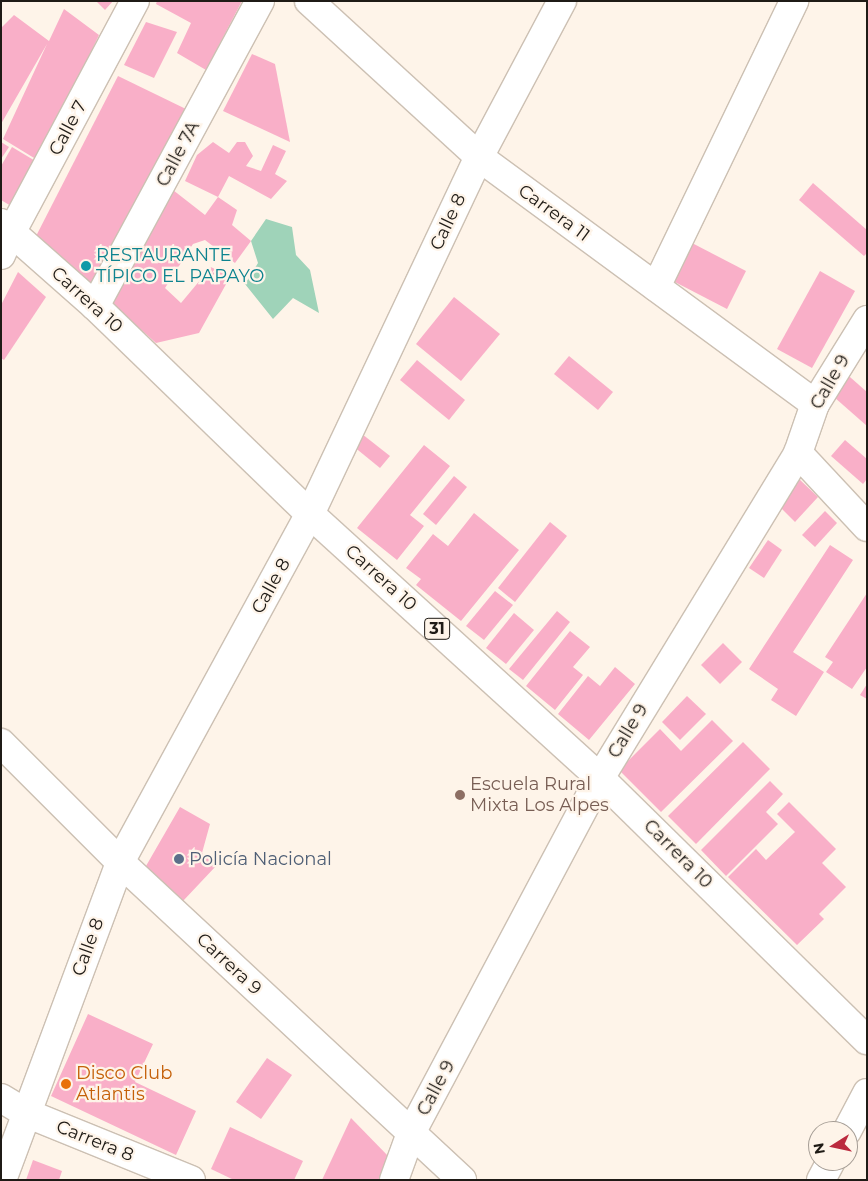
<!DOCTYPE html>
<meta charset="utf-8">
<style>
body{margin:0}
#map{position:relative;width:868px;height:1181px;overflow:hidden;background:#fef4e9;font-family:Montserrat,sans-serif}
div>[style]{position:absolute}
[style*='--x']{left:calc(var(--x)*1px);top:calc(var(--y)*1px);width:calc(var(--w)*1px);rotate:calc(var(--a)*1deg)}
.green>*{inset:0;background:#9fd3b9}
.building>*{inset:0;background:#f9afc8}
.roads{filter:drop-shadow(1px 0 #ccc0b3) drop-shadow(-1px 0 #ccc0b3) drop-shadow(0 1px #ccc0b3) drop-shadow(0 -1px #ccc0b3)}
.street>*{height:28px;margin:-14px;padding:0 14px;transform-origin:14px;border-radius:14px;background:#fff}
.secondary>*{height:28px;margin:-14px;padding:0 14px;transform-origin:14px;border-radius:14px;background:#fff}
.primary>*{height:28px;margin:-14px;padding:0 14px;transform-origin:14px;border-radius:14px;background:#fff}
.dots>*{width:14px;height:14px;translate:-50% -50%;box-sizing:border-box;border:2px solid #fef4e9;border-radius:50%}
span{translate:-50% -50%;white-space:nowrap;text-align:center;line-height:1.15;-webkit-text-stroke:4.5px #fef4e9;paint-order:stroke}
.shield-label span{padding:1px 4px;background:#fef4e9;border:1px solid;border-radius:4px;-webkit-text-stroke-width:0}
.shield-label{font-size:16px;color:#1f1b16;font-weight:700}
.street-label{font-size:18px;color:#1f1b16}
.culture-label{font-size:18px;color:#0d838f}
.left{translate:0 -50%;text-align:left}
.education-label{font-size:18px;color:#785e54}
.service-label{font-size:18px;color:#4e5e75}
.food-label{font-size:18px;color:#c56008}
.frame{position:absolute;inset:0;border:2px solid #1f1b16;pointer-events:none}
.north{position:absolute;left:808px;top:1121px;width:50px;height:50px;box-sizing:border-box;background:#fef4e9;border:1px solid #a59d95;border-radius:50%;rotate:260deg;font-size:14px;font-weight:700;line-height:20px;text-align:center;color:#1f1b16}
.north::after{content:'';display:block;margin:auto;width:18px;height:22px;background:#bb2a3e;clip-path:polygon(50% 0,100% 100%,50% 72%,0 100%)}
</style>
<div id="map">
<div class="green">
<div style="clip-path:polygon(266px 219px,292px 227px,296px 255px,310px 270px,319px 313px,293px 298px,273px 319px,245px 284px,258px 263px,251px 241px)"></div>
</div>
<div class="building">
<div style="clip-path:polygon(96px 1px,113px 1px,105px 10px)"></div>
<div style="clip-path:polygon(157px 1px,242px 1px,206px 70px,177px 53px,191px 23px,156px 4px)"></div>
<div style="clip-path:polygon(64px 9px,99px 35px,39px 161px,3px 139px,47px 44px,1px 124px,1px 28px,14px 15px,49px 41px)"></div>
<div style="clip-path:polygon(146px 22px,177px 32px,154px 78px,124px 65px)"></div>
<div style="clip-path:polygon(252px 54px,275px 64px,290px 142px,223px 111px)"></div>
<div style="clip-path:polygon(118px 76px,188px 110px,96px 291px,33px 242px)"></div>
<div style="clip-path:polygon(1px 142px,9px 147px,1px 159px)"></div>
<div style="clip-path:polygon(213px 142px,229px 153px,237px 142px,245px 142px,253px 156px,246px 166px,261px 171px,273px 145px,286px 151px,275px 174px,287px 181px,271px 199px,229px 176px,218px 197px,185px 181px,197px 155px)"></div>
<div style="clip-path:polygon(12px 147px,37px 162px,11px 206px,1px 200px,1px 166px)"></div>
<div style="clip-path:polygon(813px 183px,867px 230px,867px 253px,864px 256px,799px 200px)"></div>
<div style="clip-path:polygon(173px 190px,205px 215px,218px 197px,237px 210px,232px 225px,251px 241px,235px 263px,205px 240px,193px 244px,165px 288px,181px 303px,211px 267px,230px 277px,199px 333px,156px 343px,109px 301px)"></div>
<div style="clip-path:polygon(692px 243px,746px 271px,727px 309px,673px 281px)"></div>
<div style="clip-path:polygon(820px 271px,855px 291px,812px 368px,777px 349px)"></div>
<div style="clip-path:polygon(18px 272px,46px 297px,4px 360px,1px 358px,1px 305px)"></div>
<div style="clip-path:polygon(454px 297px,500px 334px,461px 381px,416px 344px)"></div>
<div style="clip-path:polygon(569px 356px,613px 392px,598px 410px,554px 374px)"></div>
<div style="clip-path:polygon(417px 360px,465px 400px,449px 420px,400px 380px)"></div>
<div style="clip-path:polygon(842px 370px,867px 392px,867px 426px,826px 390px)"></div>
<div style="clip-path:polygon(362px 434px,390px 456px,380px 468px,353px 446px)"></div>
<div style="clip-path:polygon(845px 440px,867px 459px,867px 479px,863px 484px,831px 456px)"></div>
<div style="clip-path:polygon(424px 445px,450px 466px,410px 515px,424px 526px,397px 560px,357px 528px)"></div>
<div style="clip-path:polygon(454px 476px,467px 487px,436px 525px,423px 514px)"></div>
<div style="clip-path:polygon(798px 478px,818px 497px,795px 522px,775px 502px)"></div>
<div style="clip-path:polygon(825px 511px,837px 523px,815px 547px,802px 535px)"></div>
<div style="clip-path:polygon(474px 513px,519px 550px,461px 621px,416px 585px,421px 579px,406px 568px,433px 534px,448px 546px)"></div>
<div style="clip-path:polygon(550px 522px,567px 536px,515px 602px,498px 588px)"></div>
<div style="clip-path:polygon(768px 540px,782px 550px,764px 578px,749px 568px)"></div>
<div style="clip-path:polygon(830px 545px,853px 560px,793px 652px,824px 672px,796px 716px,771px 700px,778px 689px,749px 669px)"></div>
<div style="clip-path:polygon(495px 591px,513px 605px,484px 640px,466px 626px)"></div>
<div style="clip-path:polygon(867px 593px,867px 667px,852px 689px,826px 672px,833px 662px,825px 657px)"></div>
<div style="clip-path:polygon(557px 611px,570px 622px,523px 680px,509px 669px)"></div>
<div style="clip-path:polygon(514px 613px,534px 630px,506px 664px,486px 648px)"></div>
<div style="clip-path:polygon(570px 631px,590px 647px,573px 667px,583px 675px,555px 710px,526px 686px)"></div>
<div style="clip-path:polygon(723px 643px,742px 662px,720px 684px,701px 665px)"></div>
<div style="clip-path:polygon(615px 667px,635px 684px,589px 740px,558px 714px,588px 676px,600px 686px)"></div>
<div style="clip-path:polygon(867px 684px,867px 699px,860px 695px)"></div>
<div style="clip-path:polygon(687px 696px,706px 714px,680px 740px,662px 722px)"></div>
<div style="clip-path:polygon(712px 720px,733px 741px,661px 812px,619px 770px,660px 729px,681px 751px)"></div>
<div style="clip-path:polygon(743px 742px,770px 769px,696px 844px,668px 816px)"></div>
<div style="clip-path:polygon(770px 781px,783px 794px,766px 812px,778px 824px,726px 876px,701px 850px)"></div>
<div style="clip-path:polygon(789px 802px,836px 849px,822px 863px,846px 887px,819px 914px,824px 919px,797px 945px,728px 877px,756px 849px,766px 860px,795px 832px,777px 814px)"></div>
<div style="clip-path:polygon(180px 807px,210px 824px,202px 853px,216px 866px,183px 901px,146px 866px)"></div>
<div style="clip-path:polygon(88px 1014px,153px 1044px,135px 1082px,196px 1111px,176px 1155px,51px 1096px)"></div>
<div style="clip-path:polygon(267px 1058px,292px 1075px,261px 1119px,236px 1102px)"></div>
<div style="clip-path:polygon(351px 1118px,391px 1159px,382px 1180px,322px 1180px)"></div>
<div style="clip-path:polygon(230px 1127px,303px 1161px,294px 1180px,234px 1180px,211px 1169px)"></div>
<div style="clip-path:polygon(33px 1160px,62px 1171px,59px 1180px,26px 1180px)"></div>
</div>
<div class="roads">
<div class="street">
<div style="--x:309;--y:1;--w:231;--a:42.5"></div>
<div style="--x:479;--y:157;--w:417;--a:36.3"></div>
<div style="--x:11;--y:233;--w:263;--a:-61.9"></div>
<div style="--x:656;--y:287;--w:318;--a:-64.2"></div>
<div style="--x:95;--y:306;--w:347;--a:-61.6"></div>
<div style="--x:798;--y:453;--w:101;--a:47"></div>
<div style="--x:1;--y:743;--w:168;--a:45"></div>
<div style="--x:120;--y:862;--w:467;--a:42.9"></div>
<div style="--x:847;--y:1131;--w:43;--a:-62.2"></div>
<div style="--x:2;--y:1180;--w:339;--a:-69.6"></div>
<div style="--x:120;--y:862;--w:396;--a:-61.4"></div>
<div style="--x:310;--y:514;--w:395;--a:-64.7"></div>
<div style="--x:479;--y:157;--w:177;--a:-62"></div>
<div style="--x:394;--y:1180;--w:50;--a:-70.1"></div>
<div style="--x:411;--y:1133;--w:402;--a:-62"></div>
<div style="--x:600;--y:778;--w:381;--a:-58.6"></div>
<div style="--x:798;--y:453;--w:52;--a:-70.9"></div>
<div style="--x:815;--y:404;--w:99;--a:-58.2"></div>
<div style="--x:821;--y:1180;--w:21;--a:-62"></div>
</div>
<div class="secondary">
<div style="--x:1;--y:255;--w:24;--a:-66"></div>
<div style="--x:1;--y:1098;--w:29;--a:31"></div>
<div style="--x:26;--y:1113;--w:178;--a:22.1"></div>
</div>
<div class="primary">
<div style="--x:1;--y:223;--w:125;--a:41.4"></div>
<div style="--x:95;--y:306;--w:299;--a:44.1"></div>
<div style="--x:310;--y:514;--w:392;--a:42.3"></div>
<div style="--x:600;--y:778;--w:374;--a:44.5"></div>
</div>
</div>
<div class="dots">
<div style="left:86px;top:266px;background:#0f9aa8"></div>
<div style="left:460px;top:795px;background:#8d6e63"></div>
<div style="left:179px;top:859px;background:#5c6f8a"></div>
<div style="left:66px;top:1084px;background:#e8710a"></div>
</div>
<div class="shield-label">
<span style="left:437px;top:629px">31</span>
</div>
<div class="street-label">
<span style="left:68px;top:128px;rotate:-62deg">Calle 7</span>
<span style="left:178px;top:154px;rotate:-62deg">Calle 7A</span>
<span style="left:554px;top:213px;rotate:36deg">Carrera 11</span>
<span style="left:448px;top:222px;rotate:-65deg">Calle 8</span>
<span style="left:87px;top:300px;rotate:42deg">Carrera 10</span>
<span style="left:830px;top:382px;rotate:-60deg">Calle 9</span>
<span style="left:381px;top:578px;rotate:42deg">Carrera 10</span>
<span style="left:271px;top:586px;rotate:-61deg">Calle 8</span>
<span style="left:628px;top:731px;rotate:-59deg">Calle 9</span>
<span style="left:678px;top:854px;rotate:45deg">Carrera 10</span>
<span style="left:88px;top:947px;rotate:-70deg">Calle 8</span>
<span style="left:229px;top:964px;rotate:43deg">Carrera 9</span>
<span style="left:436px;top:1088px;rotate:-62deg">Calle 9</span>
<span style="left:95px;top:1141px;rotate:22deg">Carrera 8</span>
</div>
<div class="culture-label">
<span class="left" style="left:96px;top:266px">RESTAURANTE<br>TÍPICO EL PAPAYO</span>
</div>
<div class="education-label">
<span class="left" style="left:470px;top:795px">Escuela Rural<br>Mixta Los Alpes</span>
</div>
<div class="service-label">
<span class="left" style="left:189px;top:859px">Policía Nacional</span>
</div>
<div class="food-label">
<span class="left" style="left:76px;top:1084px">Disco Club<br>Atlantis</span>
</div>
<div class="frame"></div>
<div class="north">N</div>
</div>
